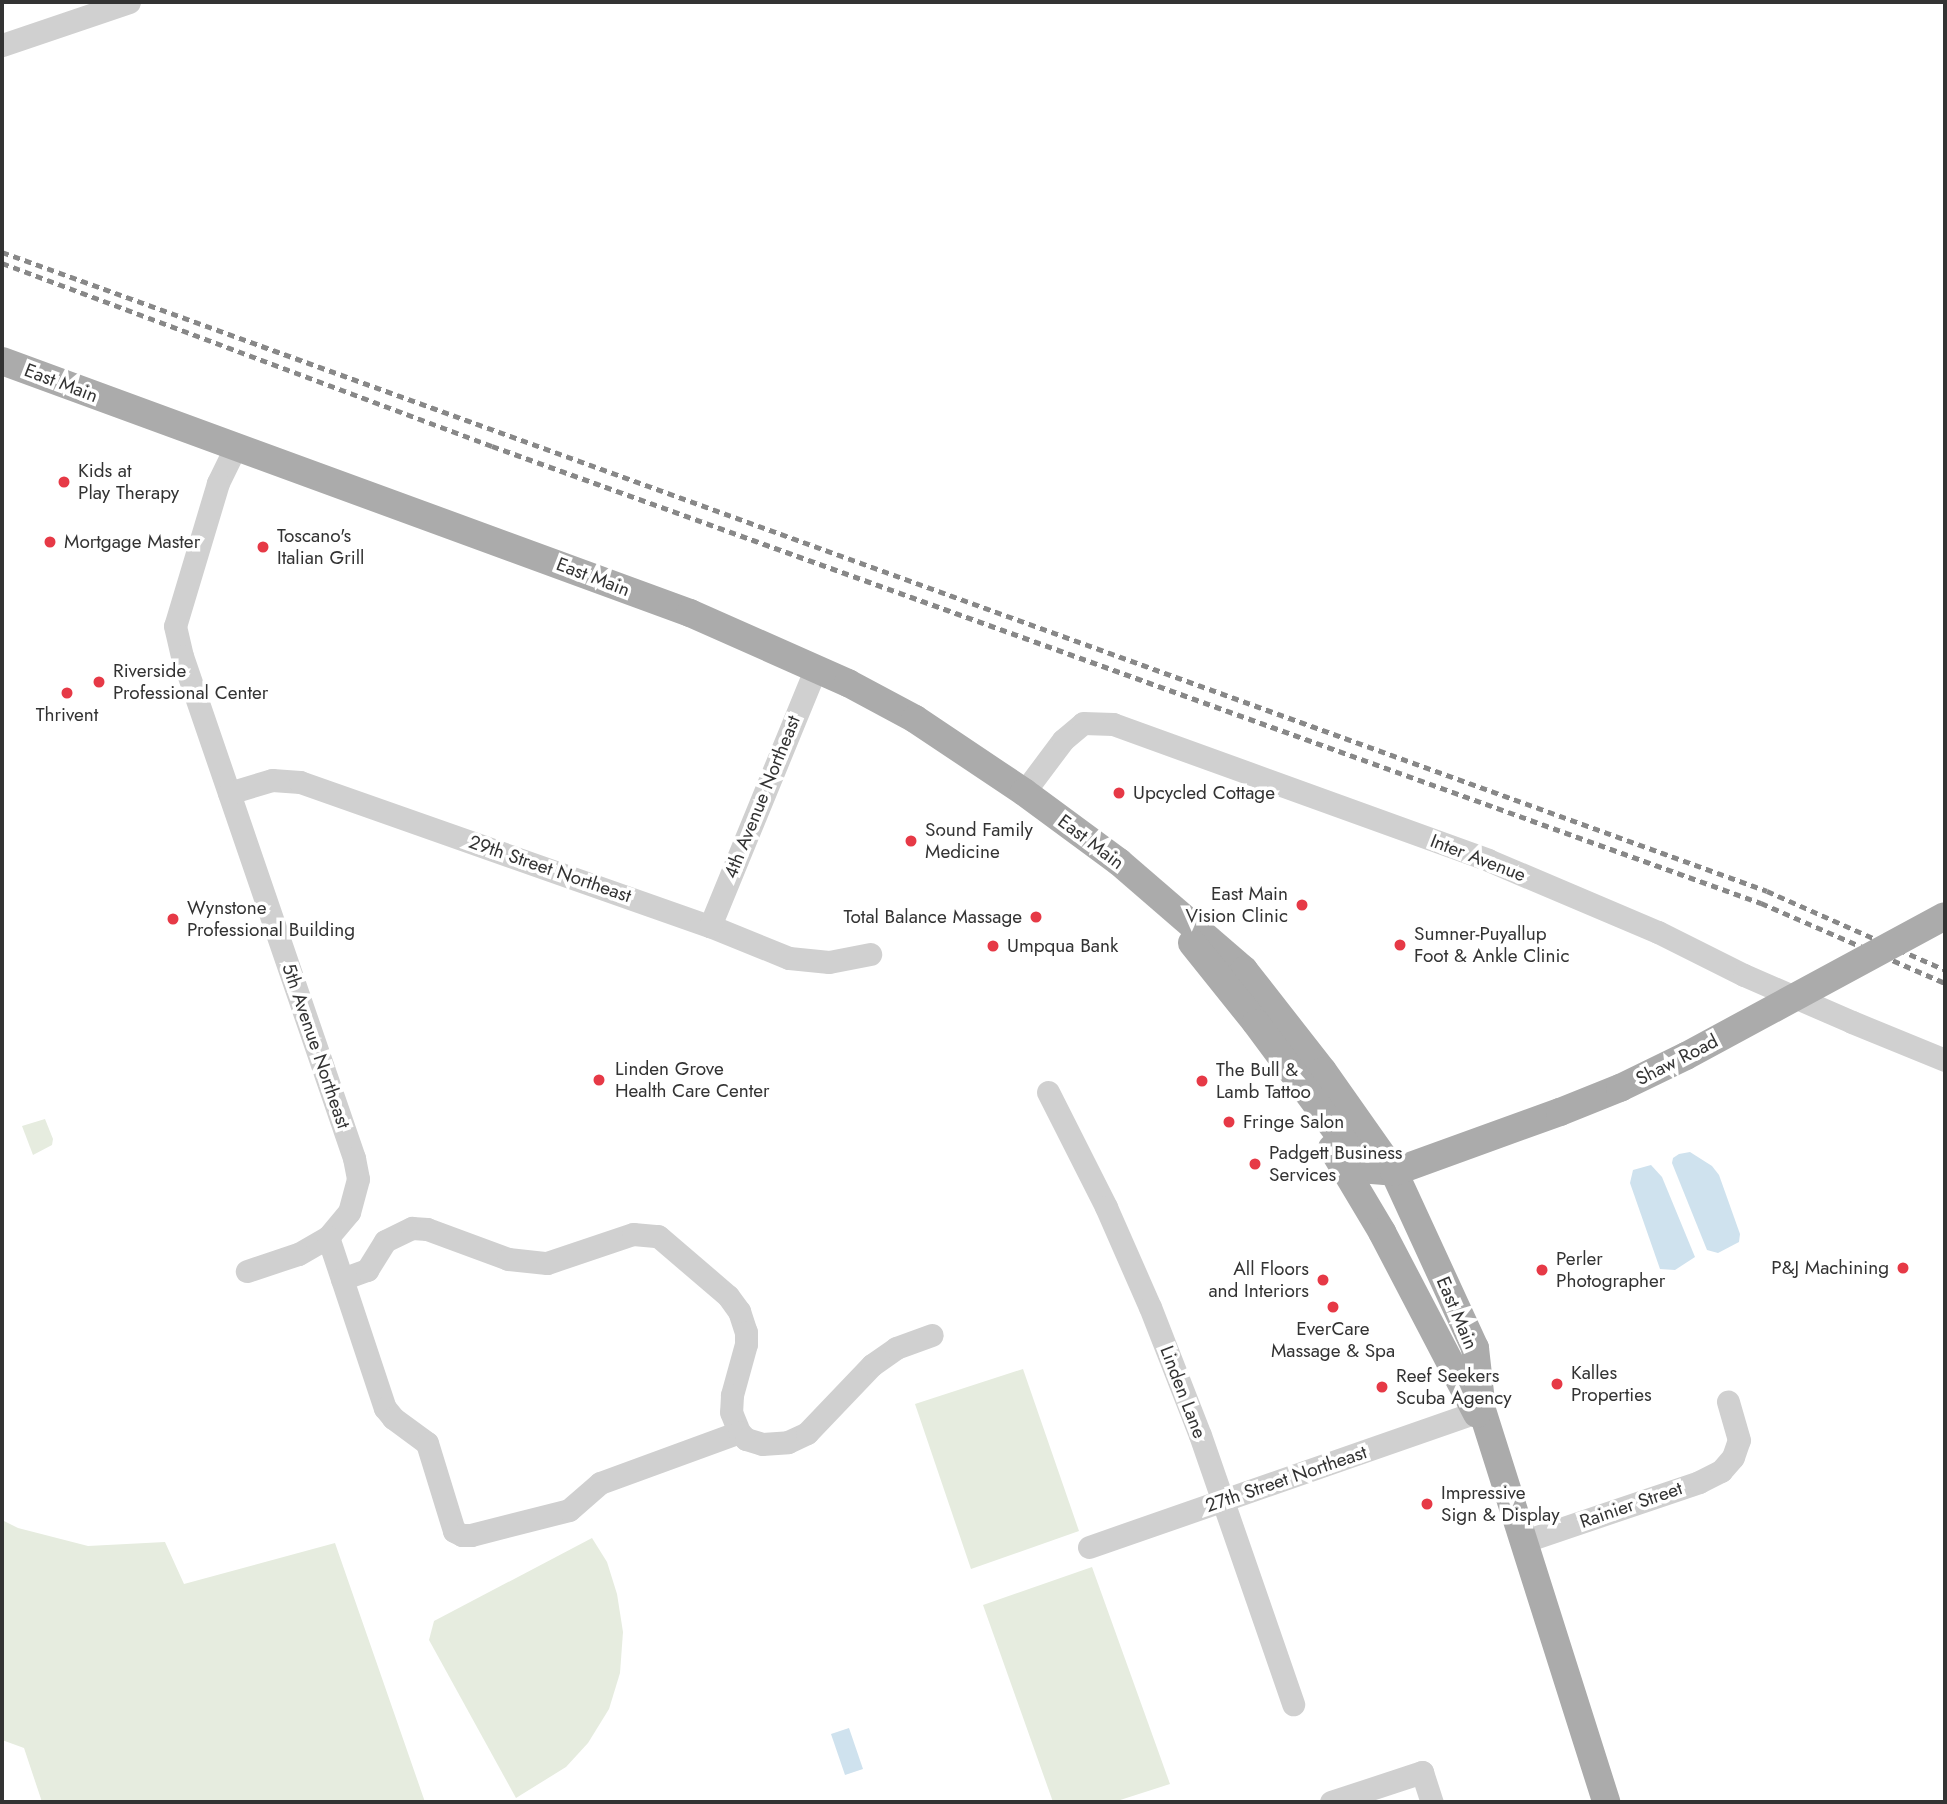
<!DOCTYPE html>
<style>
body{margin:0}
#map{position:relative;width:1947px;height:1804px;overflow:hidden;background:#fff;font-family:Jost,sans-serif}
div>[style]{position:absolute}
[style*='--x']{left:calc(var(--x)*1px);top:calc(var(--y)*1px);width:calc(var(--w)*1px);rotate:calc(var(--a)*1deg)}
.green>*{inset:0;background:#e6ecdf}
.water>*{inset:0;background:#cfe2ee}
.minor>*{height:23px;margin:-11.5px;padding:0 11.5px;transform-origin:11.5px;border-radius:11.5px;background:#d0d0d0}
.major>*{height:28px;margin:-14px;padding:0 14px;transform-origin:14px;border-radius:14px;background:#ababab}
.rail>*{height:5px;margin-top:-2.5px;transform-origin:0;background:repeating-linear-gradient(90deg,#888 0 7px,transparent 0 12px)}
.major-bridge>*{height:28px;margin:-14px;padding:0 14px;transform-origin:14px;border-radius:14px;background:#ababab}
.dots>*{width:19px;height:19px;translate:-50% -50%;box-sizing:border-box;border:4px solid #fff;border-radius:50%}
span{translate:-50% -50%;white-space:nowrap;text-align:center;line-height:1.15;-webkit-text-stroke:7px #fff;paint-order:stroke}
.street-label{font-size:19px;color:#333}
.poi-label{font-size:19px;color:#333}
.left{translate:0 -50%;text-align:left}
.right{translate:-100% -50%;text-align:right}
.frame{position:absolute;inset:0;border:4px solid #333;pointer-events:none}
</style>
<div id="map">
<div class="green">
<div style="clip-path:polygon(45px 1119px,53px 1139px,52px 1145px,33px 1155px,22px 1126px)"></div>
<div style="clip-path:polygon(1023px 1369px,1079px 1531px,971px 1569px,915px 1404px)"></div>
<div style="clip-path:polygon(2px 1520px,18px 1528px,88px 1546px,165px 1542px,184px 1584px,335px 1543px,425px 1802px,42px 1802px,24px 1748px,2px 1740px)"></div>
<div style="clip-path:polygon(592px 1538px,607px 1562px,617px 1594px,623px 1632px,620px 1673px,609px 1709px,588px 1743px,566px 1767px,516px 1798px,429px 1640px,434px 1621px)"></div>
<div style="clip-path:polygon(1092px 1567px,1170px 1784px,1114px 1802px,1053px 1802px,983px 1605px)"></div>
</div>
<div class="water">
<div style="clip-path:polygon(1690px 1152px,1712px 1166px,1719px 1175px,1740px 1234px,1739px 1242px,1718px 1253px,1707px 1250px,1672px 1163px,1673px 1158px,1679px 1154px)"></div>
<div style="clip-path:polygon(1651px 1165px,1662px 1177px,1695px 1257px,1675px 1270px,1660px 1269px,1630px 1183px,1633px 1170px)"></div>
<div style="clip-path:polygon(849px 1728px,863px 1769px,845px 1775px,831px 1734px)"></div>
</div>
<div class="minor">
<div style="--x:2;--y:45;--w:134;--a:-18.7"></div>
<div style="--x:235;--y:448;--w:39;--a:116"></div>
<div style="--x:218;--y:483;--w:149;--a:106.7"></div>
<div style="--x:175;--y:626;--w:31;--a:77"></div>
<div style="--x:182;--y:656;--w:531;--a:71.09"></div>
<div style="--x:354;--y:1158;--w:21;--a:79"></div>
<div style="--x:358;--y:1179;--w:34;--a:105"></div>
<div style="--x:349;--y:1212;--w:33;--a:130"></div>
<div style="--x:328;--y:1237;--w:34;--a:150"></div>
<div style="--x:298;--y:1254;--w:54;--a:161.6"></div>
<div style="--x:1024;--y:792;--w:65;--a:-53.1"></div>
<div style="--x:1063;--y:740;--w:26;--a:-40"></div>
<div style="--x:1083;--y:723;--w:30;--a:2"></div>
<div style="--x:1113;--y:724;--w:399;--a:19.9"></div>
<div style="--x:1488;--y:860;--w:185;--a:23"></div>
<div style="--x:1658;--y:932;--w:96;--a:26.6"></div>
<div style="--x:1744;--y:975;--w:118;--a:23.5"></div>
<div style="--x:1852;--y:1022;--w:100;--a:22.2"></div>
<div style="--x:229;--y:793;--w:45;--a:-16.8"></div>
<div style="--x:272;--y:780;--w:28;--a:4"></div>
<div style="--x:300;--y:782;--w:435;--a:19.4"></div>
<div style="--x:710;--y:926;--w:85;--a:22.1"></div>
<div style="--x:789;--y:958;--w:40;--a:5.7"></div>
<div style="--x:829;--y:962;--w:42;--a:-11"></div>
<div style="--x:710;--y:926;--w:279;--a:-67.7"></div>
<div style="--x:1048;--y:1092;--w:129;--a:63.2"></div>
<div style="--x:1106;--y:1207;--w:109;--a:66.3"></div>
<div style="--x:1150;--y:1307;--w:137;--a:68.7"></div>
<div style="--x:1200;--y:1435;--w:285;--a:70.9"></div>
<div style="--x:328;--y:1237;--w:180;--a:71.6"></div>
<div style="--x:385;--y:1408;--w:13;--a:51"></div>
<div style="--x:393;--y:1418;--w:42;--a:36.3"></div>
<div style="--x:427;--y:1443;--w:92;--a:72.9"></div>
<div style="--x:454;--y:1531;--w:9;--a:27"></div>
<div style="--x:462;--y:1535;--w:9;--a:0"></div>
<div style="--x:471;--y:1535;--w:101;--a:-14.3"></div>
<div style="--x:569;--y:1510;--w:41;--a:-41.1"></div>
<div style="--x:600;--y:1483;--w:148;--a:-20.1"></div>
<div style="--x:342;--y:1279;--w:27;--a:-20"></div>
<div style="--x:367;--y:1270;--w:34;--a:-58"></div>
<div style="--x:385;--y:1241;--w:30;--a:-26"></div>
<div style="--x:412;--y:1228;--w:15;--a:4"></div>
<div style="--x:427;--y:1229;--w:86;--a:20.3"></div>
<div style="--x:508;--y:1259;--w:39;--a:6"></div>
<div style="--x:547;--y:1263;--w:91;--a:-18.6"></div>
<div style="--x:633;--y:1234;--w:25;--a:5"></div>
<div style="--x:658;--y:1236;--w:92;--a:40.6"></div>
<div style="--x:728;--y:1296;--w:19;--a:54"></div>
<div style="--x:739;--y:1311;--w:22;--a:72"></div>
<div style="--x:746;--y:1332;--w:12;--a:90"></div>
<div style="--x:746;--y:1344;--w:53;--a:105.4"></div>
<div style="--x:732;--y:1395;--w:17;--a:93"></div>
<div style="--x:731;--y:1412;--w:22;--a:68"></div>
<div style="--x:739;--y:1432;--w:10;--a:45"></div>
<div style="--x:746;--y:1439;--w:17;--a:17"></div>
<div style="--x:762;--y:1444;--w:26;--a:-4"></div>
<div style="--x:788;--y:1442;--w:21;--a:-25"></div>
<div style="--x:807;--y:1433;--w:94;--a:-46.3"></div>
<div style="--x:872;--y:1365;--w:29;--a:-35"></div>
<div style="--x:896;--y:1348;--w:38;--a:-20"></div>
<div style="--x:1522;--y:1542;--w:187;--a:-18.7"></div>
<div style="--x:1699;--y:1482;--w:25;--a:-27"></div>
<div style="--x:1721;--y:1471;--w:18;--a:-49"></div>
<div style="--x:1733;--y:1457;--w:18;--a:-71"></div>
<div style="--x:1739;--y:1440;--w:40;--a:-106"></div>
<div style="--x:1089;--y:1547;--w:416;--a:-19.2"></div>
<div style="--x:1331;--y:1802;--w:96;--a:-18.2"></div>
<div style="--x:1422;--y:1772;--w:32;--a:72"></div>
</div>
<div class="major">
<div style="--x:2;--y:361;--w:733;--a:20.12"></div>
<div style="--x:690;--y:613;--w:173;--a:23.9"></div>
<div style="--x:848;--y:683;--w:76;--a:28.2"></div>
<div style="--x:915;--y:719;--w:131;--a:33.8"></div>
<div style="--x:1024;--y:792;--w:118;--a:36.4"></div>
<div style="--x:1119;--y:862;--w:165;--a:40.8"></div>
<div style="--x:1244;--y:970;--w:128;--a:52"></div>
<div style="--x:1323;--y:1071;--w:123;--a:54.9"></div>
<div style="--x:1394;--y:1172;--w:194;--a:65.3"></div>
<div style="--x:1475;--y:1348;--w:62;--a:83.6"></div>
<div style="--x:1482;--y:1410;--w:411;--a:72.4"></div>
<div style="--x:1192;--y:943;--w:102;--a:51.3"></div>
<div style="--x:1256;--y:1023;--w:174;--a:53.4"></div>
<div style="--x:1360;--y:1163;--w:14;--a:30"></div>
<div style="--x:1372;--y:1170;--w:22;--a:5"></div>
<div style="--x:1394;--y:1172;--w:177;--a:-19.9"></div>
<div style="--x:1560;--y:1112;--w:65;--a:-21.8"></div>
<div style="--x:1620;--y:1088;--w:73;--a:-25.9"></div>
<div style="--x:1332;--y:1148;--w:98;--a:59.2"></div>
<div style="--x:1382;--y:1232;--w:205;--a:62.4"></div>
</div>
<div class="rail">
<div style="--x:2;--y:252;--w:1877;--a:19.9"></div>
<div style="--x:1767;--y:891;--w:195;--a:23.9"></div>
<div style="--x:2;--y:263;--w:523;--a:20.48"></div>
<div style="--x:492;--y:446;--w:1349;--a:19.81"></div>
<div style="--x:1761;--y:903;--w:201;--a:23.5"></div>
</div>
<div class="major-bridge">
<div style="--x:1686;--y:1056;--w:294;--a:-28.4"></div>
</div>
<div class="dots">
<div style="left:64px;top:482px;background:#e63946"></div>
<div style="left:50px;top:542px;background:#e63946"></div>
<div style="left:263px;top:547px;background:#e63946"></div>
<div style="left:99px;top:682px;background:#e63946"></div>
<div style="left:67px;top:693px;background:#e63946"></div>
<div style="left:1119px;top:793px;background:#e63946"></div>
<div style="left:911px;top:841px;background:#e63946"></div>
<div style="left:1302px;top:905px;background:#e63946"></div>
<div style="left:1036px;top:917px;background:#e63946"></div>
<div style="left:173px;top:919px;background:#e63946"></div>
<div style="left:1400px;top:945px;background:#e63946"></div>
<div style="left:993px;top:946px;background:#e63946"></div>
<div style="left:599px;top:1080px;background:#e63946"></div>
<div style="left:1202px;top:1081px;background:#e63946"></div>
<div style="left:1229px;top:1122px;background:#e63946"></div>
<div style="left:1255px;top:1164px;background:#e63946"></div>
<div style="left:1903px;top:1268px;background:#e63946"></div>
<div style="left:1542px;top:1270px;background:#e63946"></div>
<div style="left:1323px;top:1280px;background:#e63946"></div>
<div style="left:1333px;top:1307px;background:#e63946"></div>
<div style="left:1557px;top:1384px;background:#e63946"></div>
<div style="left:1382px;top:1387px;background:#e63946"></div>
<div style="left:1427px;top:1504px;background:#e63946"></div>
</div>
<div class="street-label">
<span style="left:61px;top:383px;rotate:21deg">East Main</span>
<span style="left:593px;top:577px;rotate:21deg">East Main</span>
<span style="left:762px;top:797px;rotate:-68deg">4th Avenue Northeast</span>
<span style="left:1091px;top:842px;rotate:37deg">East Main</span>
<span style="left:1478px;top:858px;rotate:21deg">Inter Avenue</span>
<span style="left:550px;top:869px;rotate:19deg">29th Street Northeast</span>
<span style="left:316px;top:1046px;rotate:71deg">5th Avenue Northeast</span>
<span style="left:1677px;top:1060px;rotate:-27deg">Shaw Road</span>
<span style="left:1457px;top:1313px;rotate:67deg">East Main</span>
<span style="left:1183px;top:1392px;rotate:69deg">Linden Lane</span>
<span style="left:1286px;top:1479px;rotate:-19deg">27th Street Northeast</span>
<span style="left:1631px;top:1505px;rotate:-19deg">Rainier Street</span>
</div>
<div class="poi-label">
<span class="left" style="left:78px;top:482px">Kids at<br>Play Therapy</span>
<span class="left" style="left:277px;top:547px">Toscano's<br>Italian Grill</span>
<span class="left" style="left:64px;top:542px">Mortgage Master</span>
<span class="left" style="left:113px;top:682px">Riverside<br>Professional Center</span>
<span style="left:67px;top:715px">Thrivent</span>
<span class="left" style="left:1133px;top:793px">Upcycled Cottage</span>
<span class="left" style="left:925px;top:841px">Sound Family<br>Medicine</span>
<span class="right" style="left:1288px;top:905px">East Main<br>Vision Clinic</span>
<span class="left" style="left:187px;top:919px">Wynstone<br>Professional Building</span>
<span class="right" style="left:1022px;top:917px">Total Balance Massage</span>
<span class="left" style="left:1414px;top:945px">Sumner-Puyallup<br>Foot &amp; Ankle Clinic</span>
<span class="left" style="left:1007px;top:946px">Umpqua Bank</span>
<span class="left" style="left:615px;top:1080px">Linden Grove<br>Health Care Center</span>
<span class="left" style="left:1216px;top:1081px">The Bull &amp;<br>Lamb Tattoo</span>
<span class="left" style="left:1243px;top:1122px">Fringe Salon</span>
<span class="left" style="left:1269px;top:1164px">Padgett Business<br>Services</span>
<span class="left" style="left:1556px;top:1270px">Perler<br>Photographer</span>
<span class="right" style="left:1889px;top:1268px">P&amp;J Machining</span>
<span class="right" style="left:1309px;top:1280px">All Floors<br>and Interiors</span>
<span style="left:1333px;top:1340px">EverCare<br>Massage &amp; Spa</span>
<span class="left" style="left:1571px;top:1384px">Kalles<br>Properties</span>
<span class="left" style="left:1396px;top:1387px">Reef Seekers<br>Scuba Agency</span>
<span class="left" style="left:1441px;top:1504px">Impressive<br>Sign &amp; Display</span>
</div>
<div class="frame"></div>
</div>
